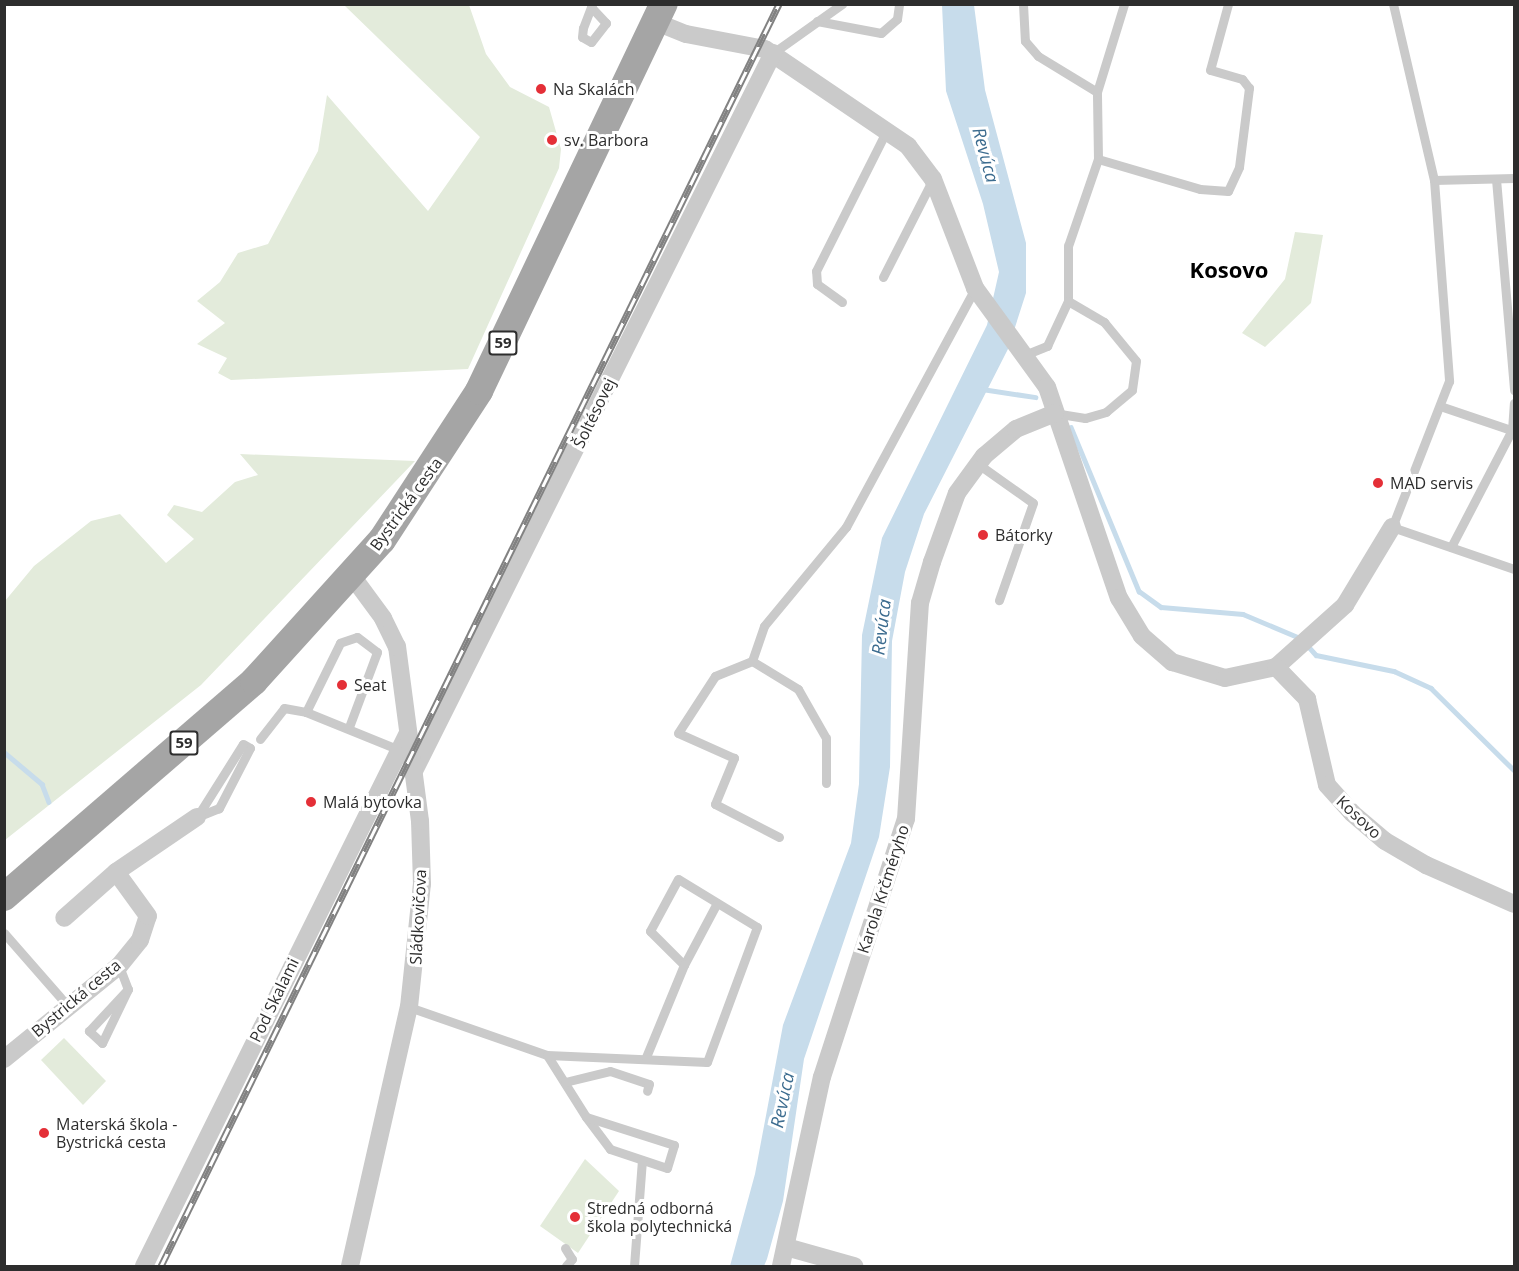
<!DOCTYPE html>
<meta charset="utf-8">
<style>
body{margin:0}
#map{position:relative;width:1519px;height:1271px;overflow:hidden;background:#fff;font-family:"Open Sans",sans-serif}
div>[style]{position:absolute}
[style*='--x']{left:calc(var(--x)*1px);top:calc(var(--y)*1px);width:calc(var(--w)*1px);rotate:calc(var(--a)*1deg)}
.green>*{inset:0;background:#e3ebdb}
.water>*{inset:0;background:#c7dceb}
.stream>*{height:4.5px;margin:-2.25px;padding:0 2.25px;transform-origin:2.25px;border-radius:2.25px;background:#c7dceb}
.lane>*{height:9px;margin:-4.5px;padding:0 4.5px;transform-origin:4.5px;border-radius:4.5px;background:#cacaca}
.street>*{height:18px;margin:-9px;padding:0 9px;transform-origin:9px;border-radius:9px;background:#cacaca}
.primary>*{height:28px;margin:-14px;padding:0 14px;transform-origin:14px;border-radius:14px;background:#a5a5a5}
.rail>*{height:7px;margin-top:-3.5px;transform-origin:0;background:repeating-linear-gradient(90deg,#fff 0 14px,#828282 0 28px);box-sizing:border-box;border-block:2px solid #828282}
.dots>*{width:16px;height:16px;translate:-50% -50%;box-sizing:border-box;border:3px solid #fff;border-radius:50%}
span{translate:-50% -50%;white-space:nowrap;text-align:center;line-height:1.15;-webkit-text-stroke:6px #fff;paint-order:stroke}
.shield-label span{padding:2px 4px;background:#fff;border:2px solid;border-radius:4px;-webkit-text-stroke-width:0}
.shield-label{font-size:15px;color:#2d2d2d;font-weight:700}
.poi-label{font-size:16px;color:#2d2d2d}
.left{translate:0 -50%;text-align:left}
.street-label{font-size:16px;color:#2d2d2d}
.water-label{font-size:18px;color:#3c6c8f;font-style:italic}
.district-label{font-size:22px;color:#000;font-weight:700}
.frame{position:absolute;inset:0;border:6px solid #2d2d2d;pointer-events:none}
</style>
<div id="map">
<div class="green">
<div style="clip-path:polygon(344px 5px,469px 5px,486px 54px,510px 87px,549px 107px,561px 149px,559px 168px,468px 369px,231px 380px,218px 373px,227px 358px,197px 344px,225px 323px,197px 301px,220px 282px,238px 253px,268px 244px,318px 151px,327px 95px,428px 211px,480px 137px)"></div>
<div style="clip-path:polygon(1295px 232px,1323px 235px,1311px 303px,1265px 347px,1242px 333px,1285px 279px)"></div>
<div style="clip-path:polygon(240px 454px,415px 461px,201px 685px,5px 840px,5px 601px,34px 566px,91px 521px,120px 514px,166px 563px,194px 539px,167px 515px,174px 505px,202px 512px,235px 482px,258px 475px)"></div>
<div style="clip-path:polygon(64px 1038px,106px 1081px,83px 1105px,41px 1060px)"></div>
<div style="clip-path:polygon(585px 1159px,619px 1191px,578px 1253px,540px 1226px)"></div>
</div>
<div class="water">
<div style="clip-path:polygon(942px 5px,974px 5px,985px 90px,1026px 243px,1026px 293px,1008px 349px,924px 514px,905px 572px,892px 641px,890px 767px,879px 837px,804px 1059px,783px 1201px,767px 1259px,764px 1266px,730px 1266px,755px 1174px,783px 1025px,851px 843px,859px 784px,862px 635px,882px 538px,987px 325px,999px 272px,983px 204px,946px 91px)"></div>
</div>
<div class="stream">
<div style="--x:982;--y:389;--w:54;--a:8.6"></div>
<div style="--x:1071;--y:427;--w:178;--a:67.5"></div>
<div style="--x:1139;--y:591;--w:27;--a:36"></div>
<div style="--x:1161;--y:607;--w:82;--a:4.9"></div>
<div style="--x:1243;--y:614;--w:62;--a:22.8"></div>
<div style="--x:1308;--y:646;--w:12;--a:48"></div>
<div style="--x:1316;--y:655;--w:80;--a:11.6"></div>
<div style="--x:1394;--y:671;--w:41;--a:24.7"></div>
<div style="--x:1431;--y:688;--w:117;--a:44.7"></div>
<div style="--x:4;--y:752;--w:50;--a:40.1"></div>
<div style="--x:42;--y:784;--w:19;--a:69"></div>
</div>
<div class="lane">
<div style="--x:1023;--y:4;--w:37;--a:87"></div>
<div style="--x:1025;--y:41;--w:20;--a:49"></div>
<div style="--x:1038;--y:56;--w:69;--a:31.4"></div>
<div style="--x:1393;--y:4;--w:181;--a:76.9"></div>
<div style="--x:1434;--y:180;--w:202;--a:85.7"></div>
<div style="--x:1449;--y:381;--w:157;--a:111.3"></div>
<div style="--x:1392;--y:527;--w:129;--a:19"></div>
<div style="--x:591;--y:7;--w:22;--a:47"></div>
<div style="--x:606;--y:23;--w:24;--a:128"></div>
<div style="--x:591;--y:42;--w:10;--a:-151"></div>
<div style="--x:582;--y:37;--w:9;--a:-84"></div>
<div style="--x:583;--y:28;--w:26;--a:-69"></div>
<div style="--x:817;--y:21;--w:65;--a:10.6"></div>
<div style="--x:881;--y:33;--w:21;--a:-41"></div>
<div style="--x:897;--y:19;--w:15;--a:-82"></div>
<div style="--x:773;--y:53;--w:85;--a:-35.4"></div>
<div style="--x:1098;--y:159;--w:67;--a:-90.9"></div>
<div style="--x:1097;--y:92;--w:92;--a:-72.9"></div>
<div style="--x:1496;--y:179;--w:212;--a:85.1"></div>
<div style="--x:1434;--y:180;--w:80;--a:-1.4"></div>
<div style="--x:883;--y:277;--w:110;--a:-63"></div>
<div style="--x:1068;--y:301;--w:55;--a:-90"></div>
<div style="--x:1068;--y:246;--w:92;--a:-71"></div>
<div style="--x:1098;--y:159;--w:106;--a:16.4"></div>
<div style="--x:1200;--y:189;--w:28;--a:4"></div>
<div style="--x:1228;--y:191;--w:26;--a:-65"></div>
<div style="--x:1239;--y:167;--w:80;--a:-82.8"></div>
<div style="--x:1249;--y:88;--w:11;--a:-128"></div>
<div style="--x:1242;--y:79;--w:33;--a:-164"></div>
<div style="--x:1210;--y:70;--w:68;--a:-74.7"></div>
<div style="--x:842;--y:302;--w:31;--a:-144"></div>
<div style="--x:817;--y:284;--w:13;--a:-94"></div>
<div style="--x:816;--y:271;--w:158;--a:-63.3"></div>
<div style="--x:1027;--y:354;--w:22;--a:-22"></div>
<div style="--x:1047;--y:346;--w:50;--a:-65"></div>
<div style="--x:1068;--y:301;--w:42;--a:30.3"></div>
<div style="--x:1104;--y:322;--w:50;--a:50.6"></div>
<div style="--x:1136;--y:361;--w:29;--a:98"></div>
<div style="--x:1132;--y:390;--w:34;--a:140"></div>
<div style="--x:1106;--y:412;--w:22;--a:164"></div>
<div style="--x:1085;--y:418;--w:30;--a:-171"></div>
<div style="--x:1440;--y:406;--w:78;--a:18.7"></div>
<div style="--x:978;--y:464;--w:67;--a:35.3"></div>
<div style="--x:1033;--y:503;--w:103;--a:109.3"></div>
<div style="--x:1451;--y:547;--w:132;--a:-62.5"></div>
<div style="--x:1512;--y:430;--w:27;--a:-86"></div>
<div style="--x:752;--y:661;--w:54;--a:31.3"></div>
<div style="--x:798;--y:689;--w:56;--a:60.3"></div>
<div style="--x:826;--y:738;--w:45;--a:90"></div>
<div style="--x:349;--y:727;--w:80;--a:-69.5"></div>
<div style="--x:377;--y:652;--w:25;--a:-143"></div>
<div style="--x:357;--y:637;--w:18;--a:161"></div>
<div style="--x:340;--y:643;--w:77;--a:116.2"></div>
<div style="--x:306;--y:712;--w:98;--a:22.1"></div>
<div style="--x:260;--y:739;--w:39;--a:-52"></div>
<div style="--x:284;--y:708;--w:22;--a:10"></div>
<div style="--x:243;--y:744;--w:8;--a:30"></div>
<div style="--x:250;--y:748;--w:68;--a:117.3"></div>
<div style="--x:219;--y:808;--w:24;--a:158"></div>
<div style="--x:197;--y:817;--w:86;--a:-57.8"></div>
<div style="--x:779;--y:837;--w:72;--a:-152.7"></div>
<div style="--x:715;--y:804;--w:50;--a:-67.6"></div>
<div style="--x:734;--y:758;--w:61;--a:-155.9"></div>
<div style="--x:678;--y:733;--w:68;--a:-57"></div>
<div style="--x:715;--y:676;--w:40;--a:-22"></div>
<div style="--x:752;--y:661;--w:37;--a:-71"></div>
<div style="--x:764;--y:626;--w:129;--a:-50.4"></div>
<div style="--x:846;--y:527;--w:272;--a:-61.6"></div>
<div style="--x:4;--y:933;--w:97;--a:48.8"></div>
<div style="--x:119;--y:966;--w:25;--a:69"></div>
<div style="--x:128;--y:989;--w:60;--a:115.7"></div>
<div style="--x:102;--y:1043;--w:18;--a:-137"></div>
<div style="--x:89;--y:1031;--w:57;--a:-47.1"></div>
<div style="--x:409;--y:1007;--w:146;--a:19.2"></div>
<div style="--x:547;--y:1055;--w:73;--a:57.8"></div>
<div style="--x:586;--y:1117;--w:40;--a:53"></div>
<div style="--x:610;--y:1149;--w:60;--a:18.4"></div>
<div style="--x:667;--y:1168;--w:24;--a:-73"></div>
<div style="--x:674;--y:1145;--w:92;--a:-162.3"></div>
<div style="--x:547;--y:1055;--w:160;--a:2.5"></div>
<div style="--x:707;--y:1062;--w:144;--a:-69.7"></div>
<div style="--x:757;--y:927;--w:92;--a:-148.7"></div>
<div style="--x:678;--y:879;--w:59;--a:118.3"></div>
<div style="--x:650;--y:931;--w:48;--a:45"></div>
<div style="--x:684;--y:965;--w:70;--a:-62"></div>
<div style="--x:646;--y:1057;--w:100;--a:-67.6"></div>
<div style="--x:565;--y:1082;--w:46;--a:-13.7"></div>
<div style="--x:610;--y:1071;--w:41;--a:18.4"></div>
<div style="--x:649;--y:1084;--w:7;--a:106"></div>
<div style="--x:565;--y:1248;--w:13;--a:58"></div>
<div style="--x:572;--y:1259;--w:9;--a:131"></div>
<div style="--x:634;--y:1266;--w:106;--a:-85.7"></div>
</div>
<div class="street">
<div style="--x:656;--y:22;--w:32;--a:22"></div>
<div style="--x:686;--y:34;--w:80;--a:10.8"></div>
<div style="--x:765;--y:49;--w:173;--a:34.1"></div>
<div style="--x:908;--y:146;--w:41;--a:52.9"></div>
<div style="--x:933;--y:179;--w:117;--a:68.9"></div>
<div style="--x:975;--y:288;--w:122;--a:54"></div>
<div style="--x:1047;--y:387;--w:223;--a:71.2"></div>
<div style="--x:1119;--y:598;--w:44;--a:58.8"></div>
<div style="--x:1142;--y:636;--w:40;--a:41"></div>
<div style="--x:1172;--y:662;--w:55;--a:16.8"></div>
<div style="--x:1225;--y:678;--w:52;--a:-12.2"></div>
<div style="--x:1276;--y:667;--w:93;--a:-41.9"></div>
<div style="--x:1345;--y:605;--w:91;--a:-58.9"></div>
<div style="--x:1276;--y:667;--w:45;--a:45.9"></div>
<div style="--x:1307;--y:699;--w:88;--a:76.9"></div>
<div style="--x:1327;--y:785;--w:38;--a:48"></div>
<div style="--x:1352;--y:813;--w:43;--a:40.3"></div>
<div style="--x:1385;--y:841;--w:48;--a:30.3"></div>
<div style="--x:1426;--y:865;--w:96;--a:23.9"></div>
<div style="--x:413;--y:773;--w:805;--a:-63.43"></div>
<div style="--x:116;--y:872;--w:98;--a:-34.2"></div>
<div style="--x:4;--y:1059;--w:148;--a:-39"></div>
<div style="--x:119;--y:966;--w:33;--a:-51"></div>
<div style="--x:140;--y:940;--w:25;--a:-72"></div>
<div style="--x:148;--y:916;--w:54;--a:-126"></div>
<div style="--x:116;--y:872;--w:69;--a:138.5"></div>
<div style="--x:786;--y:1247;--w:71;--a:15.6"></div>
<div style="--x:144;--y:1266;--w:593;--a:-63.65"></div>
<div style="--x:350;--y:1266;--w:266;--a:-77.2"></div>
<div style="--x:409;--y:1007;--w:124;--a:-84"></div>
<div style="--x:422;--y:884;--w:63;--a:-91.8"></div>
<div style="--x:420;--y:821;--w:176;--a:-97.5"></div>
<div style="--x:397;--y:647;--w:32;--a:-116"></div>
<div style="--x:383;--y:618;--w:52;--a:-126.4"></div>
<div style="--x:781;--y:1266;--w:193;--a:-77.8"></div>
<div style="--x:822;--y:1077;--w:271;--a:-72"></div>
<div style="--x:906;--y:819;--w:216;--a:-86.3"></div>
<div style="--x:920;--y:603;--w:43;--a:-73.7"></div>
<div style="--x:932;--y:562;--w:73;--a:-70.1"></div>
<div style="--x:957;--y:493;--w:46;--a:-53.9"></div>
<div style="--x:984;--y:456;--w:42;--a:-40.2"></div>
<div style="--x:1016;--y:429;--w:42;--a:-22.3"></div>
</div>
<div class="primary">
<div style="--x:4;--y:897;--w:330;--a:-40.8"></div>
<div style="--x:254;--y:681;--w:190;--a:-47.8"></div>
<div style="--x:382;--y:540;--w:178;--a:-56.9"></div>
<div style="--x:479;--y:391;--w:429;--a:-64.5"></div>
</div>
<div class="rail">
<div style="--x:161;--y:1266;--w:1405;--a:-63.91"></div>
</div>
<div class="dots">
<div style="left:541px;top:89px;background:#e42f37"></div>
<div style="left:552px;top:140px;background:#e42f37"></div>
<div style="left:1378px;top:483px;background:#e42f37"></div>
<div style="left:983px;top:535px;background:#e42f37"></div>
<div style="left:342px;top:685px;background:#e42f37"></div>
<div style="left:311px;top:802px;background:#e42f37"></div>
<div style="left:44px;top:1133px;background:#e42f37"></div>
<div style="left:575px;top:1217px;background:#e42f37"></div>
</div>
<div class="shield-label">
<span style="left:503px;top:343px">59</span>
<span style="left:184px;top:743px">59</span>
</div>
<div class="poi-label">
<span class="left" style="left:553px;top:89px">Na Skalách</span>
<span class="left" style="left:564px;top:140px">sv. Barbora</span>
<span class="left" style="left:1390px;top:483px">MAD servis</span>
<span class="left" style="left:995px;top:535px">Bátorky</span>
<span class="left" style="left:354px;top:685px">Seat</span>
<span class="left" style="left:323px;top:802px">Malá bytovka</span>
<span class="left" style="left:56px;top:1133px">Materská škola -<br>Bystrická cesta</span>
<span class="left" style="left:587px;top:1217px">Stredná odborná<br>škola polytechnická</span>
</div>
<div class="street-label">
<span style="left:594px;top:413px;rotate:-64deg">Šoltésovej</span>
<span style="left:406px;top:504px;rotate:-54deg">Bystrická cesta</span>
<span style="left:1359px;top:817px;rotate:43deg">Kosovo</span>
<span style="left:883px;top:889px;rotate:-72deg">Karola Krčméryho</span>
<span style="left:418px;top:917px;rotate:-87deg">Sládkovičova</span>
<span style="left:76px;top:998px;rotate:-40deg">Bystrická cesta</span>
<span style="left:274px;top:1000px;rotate:-64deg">Pod Skalami</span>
</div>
<div class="water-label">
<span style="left:986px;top:155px;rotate:75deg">Revúca</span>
<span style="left:881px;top:627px;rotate:-83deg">Revúca</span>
<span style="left:782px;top:1100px;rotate:-78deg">Revúca</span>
</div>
<div class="district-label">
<span style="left:1229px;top:270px">Kosovo</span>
</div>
<div class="frame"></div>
</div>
